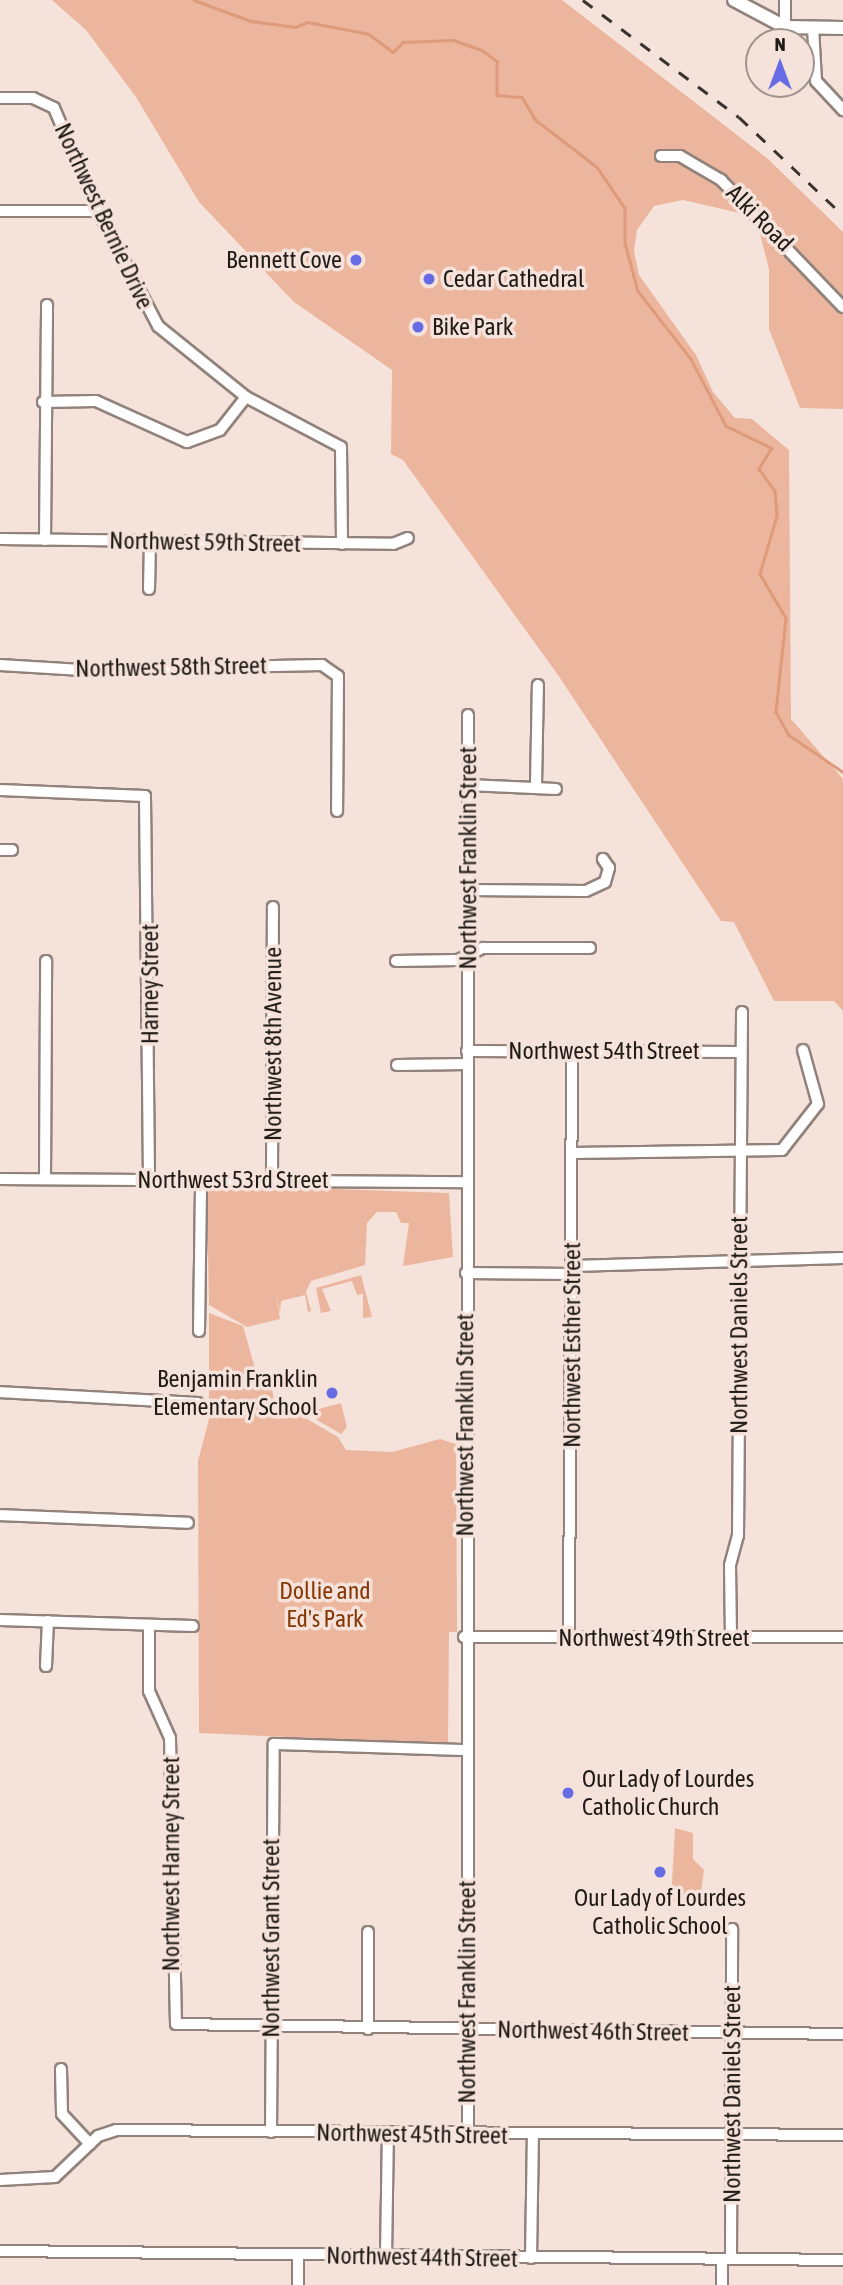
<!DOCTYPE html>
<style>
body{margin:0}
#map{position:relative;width:843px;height:2285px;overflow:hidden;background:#f5e3db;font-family:"Asap Condensed",sans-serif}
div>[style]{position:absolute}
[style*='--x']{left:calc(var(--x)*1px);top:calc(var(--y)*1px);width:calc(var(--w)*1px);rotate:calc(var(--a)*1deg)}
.green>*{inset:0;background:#ecb59d}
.stream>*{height:2.5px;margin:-1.25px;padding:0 1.25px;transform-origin:1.25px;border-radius:1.25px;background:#de9b7c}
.roads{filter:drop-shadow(2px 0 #91827b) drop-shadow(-2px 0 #91827b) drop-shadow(0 2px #91827b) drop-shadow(0 -2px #91827b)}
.minor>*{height:10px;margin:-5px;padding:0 5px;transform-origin:5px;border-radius:5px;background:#fff}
.tertiary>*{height:12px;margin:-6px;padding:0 6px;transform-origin:6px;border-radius:6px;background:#fff}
.rail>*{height:2.5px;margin-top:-1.25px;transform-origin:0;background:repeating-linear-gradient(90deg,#3a322f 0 12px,transparent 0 24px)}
.dots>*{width:19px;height:19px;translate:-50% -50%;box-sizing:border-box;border:4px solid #f5e3db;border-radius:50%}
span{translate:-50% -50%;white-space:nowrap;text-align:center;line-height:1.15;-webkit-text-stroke:7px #f5e3db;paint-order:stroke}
.street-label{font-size:24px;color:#211b18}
.poi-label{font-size:24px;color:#211b18}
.right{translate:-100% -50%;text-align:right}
.left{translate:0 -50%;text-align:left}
.park-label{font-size:24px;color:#863706}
.north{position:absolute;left:745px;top:28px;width:70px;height:70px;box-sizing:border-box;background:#f5e3db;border:2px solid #a0938d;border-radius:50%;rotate:0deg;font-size:19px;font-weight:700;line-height:28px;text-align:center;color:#211b18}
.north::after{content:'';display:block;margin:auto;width:24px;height:32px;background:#676ce5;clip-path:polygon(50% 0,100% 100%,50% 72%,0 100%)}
</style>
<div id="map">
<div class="green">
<div style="clip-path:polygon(52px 0,562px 0,767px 158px,843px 232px,843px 409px,800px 408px,769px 329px,769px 269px,758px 226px,744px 214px,683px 200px,654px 206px,637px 230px,634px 251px,639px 275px,696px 355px,713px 392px,735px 418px,752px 419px,789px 450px,791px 719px,843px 779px,843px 1011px,834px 1001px,774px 1001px,734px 922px,721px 921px,558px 675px,403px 460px,391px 454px,392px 370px,294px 302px,199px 202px,136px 97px,86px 30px)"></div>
<div style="clip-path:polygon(217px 1185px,449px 1193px,453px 1257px,403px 1266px,409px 1223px,401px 1223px,396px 1212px,377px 1212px,367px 1223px,365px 1265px,311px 1281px,306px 1292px,311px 1311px,308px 1312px,305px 1295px,281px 1301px,280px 1313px,276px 1292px,280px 1319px,247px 1327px,209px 1305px,207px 1193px)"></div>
<div style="clip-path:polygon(361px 1275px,372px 1317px,363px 1318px,363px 1294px,357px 1295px,352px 1281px,322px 1289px,331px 1311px,321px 1313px,316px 1288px)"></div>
<div style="clip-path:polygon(209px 1313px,243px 1326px,256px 1372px,270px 1377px,277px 1419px,302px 1416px,338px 1437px,346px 1450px,392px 1452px,440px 1439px,456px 1444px,457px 1632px,449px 1632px,448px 1744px,199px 1733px,198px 1461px,209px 1419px)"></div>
<div style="clip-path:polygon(341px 1403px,347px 1427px,341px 1434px,317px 1420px,315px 1410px)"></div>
<div style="clip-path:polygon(675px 1828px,693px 1833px,693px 1859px,704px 1870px,699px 1907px,679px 1907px,671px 1899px)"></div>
</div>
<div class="stream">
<div style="--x:194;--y:0;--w:61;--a:20.2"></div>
<div style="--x:251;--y:21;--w:45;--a:7.6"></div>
<div style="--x:296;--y:27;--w:13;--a:-23"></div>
<div style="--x:308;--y:22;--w:62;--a:11.1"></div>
<div style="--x:369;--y:34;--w:30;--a:37"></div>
<div style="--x:393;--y:52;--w:14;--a:-45"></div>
<div style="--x:403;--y:42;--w:50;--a:-2.3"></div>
<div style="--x:453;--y:40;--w:31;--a:19"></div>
<div style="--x:482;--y:50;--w:19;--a:36"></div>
<div style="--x:497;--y:61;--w:34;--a:90"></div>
<div style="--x:497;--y:95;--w:25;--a:5"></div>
<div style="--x:522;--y:97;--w:27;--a:59"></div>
<div style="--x:536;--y:120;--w:77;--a:37.6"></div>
<div style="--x:597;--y:167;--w:50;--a:55.7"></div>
<div style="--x:625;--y:208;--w:35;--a:90"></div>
<div style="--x:625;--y:243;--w:50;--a:74.8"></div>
<div style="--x:638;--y:291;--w:86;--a:52.1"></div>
<div style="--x:691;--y:359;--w:76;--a:62.4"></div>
<div style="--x:726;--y:426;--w:51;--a:25.6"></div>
<div style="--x:772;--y:448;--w:25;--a:122"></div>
<div style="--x:759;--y:469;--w:27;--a:54"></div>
<div style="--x:775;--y:491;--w:25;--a:85"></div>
<div style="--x:777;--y:516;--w:60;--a:106.3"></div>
<div style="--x:760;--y:574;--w:51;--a:59.4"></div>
<div style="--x:786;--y:618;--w:95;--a:96.1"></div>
<div style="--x:776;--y:712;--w:26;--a:61"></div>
<div style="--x:789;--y:735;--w:65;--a:34.4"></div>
</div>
<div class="roads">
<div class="minor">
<div style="--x:785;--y:27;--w:27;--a:-90"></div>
<div style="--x:813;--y:27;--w:54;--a:86.8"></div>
<div style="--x:816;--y:81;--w:40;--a:47"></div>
<div style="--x:0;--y:98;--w:33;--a:0"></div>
<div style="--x:33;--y:98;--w:23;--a:25"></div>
<div style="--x:54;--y:108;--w:112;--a:66.9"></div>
<div style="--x:98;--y:211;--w:130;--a:62.4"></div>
<div style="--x:158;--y:326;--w:113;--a:38.9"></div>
<div style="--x:246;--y:397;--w:107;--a:27.8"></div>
<div style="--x:341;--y:447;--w:97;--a:89.4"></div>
<div style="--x:661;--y:156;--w:19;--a:0"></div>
<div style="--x:680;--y:156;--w:48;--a:30.3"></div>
<div style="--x:721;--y:180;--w:176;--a:46.2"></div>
<div style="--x:0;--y:211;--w:98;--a:0"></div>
<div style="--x:43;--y:402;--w:53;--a:-1.1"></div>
<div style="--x:96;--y:401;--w:100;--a:24.3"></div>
<div style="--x:187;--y:442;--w:35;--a:-20"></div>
<div style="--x:220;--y:430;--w:42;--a:-51.8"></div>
<div style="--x:0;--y:539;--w:393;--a:0.7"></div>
<div style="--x:393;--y:544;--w:16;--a:-22"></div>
<div style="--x:45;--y:540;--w:235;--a:-89.5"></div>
<div style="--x:149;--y:589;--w:48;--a:-88.8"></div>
<div style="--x:0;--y:665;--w:82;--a:3.5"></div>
<div style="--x:82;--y:670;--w:240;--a:-1.2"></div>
<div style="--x:322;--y:665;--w:19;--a:35"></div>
<div style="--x:338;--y:676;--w:135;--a:90.4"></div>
<div style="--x:468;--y:785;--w:88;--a:2.6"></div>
<div style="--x:536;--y:785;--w:100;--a:-88.9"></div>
<div style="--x:0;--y:790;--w:145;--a:2.4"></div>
<div style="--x:145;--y:796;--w:384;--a:89.4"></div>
<div style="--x:0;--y:850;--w:12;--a:0"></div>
<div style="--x:468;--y:890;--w:118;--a:0.5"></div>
<div style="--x:586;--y:891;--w:21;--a:-25"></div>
<div style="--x:605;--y:882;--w:15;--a:-74"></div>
<div style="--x:609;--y:868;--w:11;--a:-124"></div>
<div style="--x:396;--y:961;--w:62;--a:-0.9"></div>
<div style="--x:458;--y:960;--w:28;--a:-26"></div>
<div style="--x:483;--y:948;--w:107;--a:0"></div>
<div style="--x:467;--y:1051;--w:274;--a:0.2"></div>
<div style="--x:397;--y:1065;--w:70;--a:-0.8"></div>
<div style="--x:572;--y:1153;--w:210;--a:-0.8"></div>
<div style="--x:782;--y:1150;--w:58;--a:-52"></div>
<div style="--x:818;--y:1104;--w:56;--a:-105.5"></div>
<div style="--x:0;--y:1179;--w:466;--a:0.4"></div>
<div style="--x:45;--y:1179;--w:218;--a:-89.7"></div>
<div style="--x:272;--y:1180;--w:273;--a:-89.8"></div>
<div style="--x:573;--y:1266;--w:270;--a:-1.7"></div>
<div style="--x:466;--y:1273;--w:107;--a:0.5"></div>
<div style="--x:199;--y:1331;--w:151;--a:-89.2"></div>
<div style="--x:0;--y:1392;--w:198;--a:3.2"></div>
<div style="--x:0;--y:1515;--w:188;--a:2.4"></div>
<div style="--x:0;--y:1620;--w:193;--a:1.8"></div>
<div style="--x:149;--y:1625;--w:66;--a:90"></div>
<div style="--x:149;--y:1691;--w:51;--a:65.9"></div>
<div style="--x:170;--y:1738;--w:286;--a:88.8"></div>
<div style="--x:176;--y:2024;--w:667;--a:0.86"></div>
<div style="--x:464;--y:1637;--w:379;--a:0"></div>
<div style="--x:731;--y:1637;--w:72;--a:-90.8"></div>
<div style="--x:730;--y:1565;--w:30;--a:-75"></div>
<div style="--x:738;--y:1536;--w:524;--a:-89.56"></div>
<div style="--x:569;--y:1639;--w:588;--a:-89.71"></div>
<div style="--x:46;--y:1666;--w:45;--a:-87.5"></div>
<div style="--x:368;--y:1932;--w:97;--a:90"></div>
<div style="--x:61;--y:2069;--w:45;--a:88.7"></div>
<div style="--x:62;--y:2114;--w:41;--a:47"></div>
<div style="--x:271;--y:2132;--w:388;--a:-89.6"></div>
<div style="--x:274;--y:1744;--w:191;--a:1.8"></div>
<div style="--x:468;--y:2135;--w:1420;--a:-90"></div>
<div style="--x:0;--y:2180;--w:55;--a:-3.1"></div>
<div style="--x:55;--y:2177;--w:59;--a:-43.6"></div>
<div style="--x:98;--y:2136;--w:19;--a:-18"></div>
<div style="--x:116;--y:2130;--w:727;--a:0.39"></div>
<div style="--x:0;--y:2251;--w:843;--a:0.61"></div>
<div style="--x:298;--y:2255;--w:30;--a:90"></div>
<div style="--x:386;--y:2256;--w:122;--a:-89.1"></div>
<div style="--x:531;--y:2258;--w:122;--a:-89.1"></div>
<div style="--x:731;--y:2259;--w:330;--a:-89.8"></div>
<div style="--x:722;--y:2261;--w:24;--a:90"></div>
</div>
<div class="tertiary">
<div style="--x:734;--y:0;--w:58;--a:27.9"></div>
<div style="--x:785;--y:27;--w:58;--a:1"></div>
</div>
</div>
<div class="rail">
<div style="--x:583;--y:0;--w:195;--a:36.9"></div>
<div style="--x:739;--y:117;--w:143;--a:43.3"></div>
</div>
<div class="dots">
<div style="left:356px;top:260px;background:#676ce5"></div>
<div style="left:429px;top:279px;background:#676ce5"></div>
<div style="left:418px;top:327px;background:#676ce5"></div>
<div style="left:332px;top:1393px;background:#676ce5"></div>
<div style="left:568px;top:1793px;background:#676ce5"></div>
<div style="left:660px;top:1872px;background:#676ce5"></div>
</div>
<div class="street-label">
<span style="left:104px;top:216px;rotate:65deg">Northwest Bernie Drive</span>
<span style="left:760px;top:218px;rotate:45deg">Alki Road</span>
<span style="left:205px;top:542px;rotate:1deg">Northwest 59th Street</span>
<span style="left:171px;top:667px;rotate:-1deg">Northwest 58th Street</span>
<span style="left:468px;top:858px;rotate:-90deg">Northwest Franklin Street</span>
<span style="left:150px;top:984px;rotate:-90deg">Harney Street</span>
<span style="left:273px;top:1044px;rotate:-90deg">Northwest 8th Avenue</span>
<span style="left:604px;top:1051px">Northwest 54th Street</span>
<span style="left:233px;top:1180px">Northwest 53rd Street</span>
<span style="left:739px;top:1325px;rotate:-90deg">Northwest Daniels Street</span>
<span style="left:572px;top:1345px;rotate:-90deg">Northwest Esther Street</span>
<span style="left:465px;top:1425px;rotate:-90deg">Northwest Franklin Street</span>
<span style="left:654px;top:1638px">Northwest 49th Street</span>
<span style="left:171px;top:1864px;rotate:-90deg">Northwest Harney Street</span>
<span style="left:271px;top:1938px;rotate:-90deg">Northwest Grant Street</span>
<span style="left:467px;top:1992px;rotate:-90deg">Northwest Franklin Street</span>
<span style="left:593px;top:2031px;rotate:1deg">Northwest 46th Street</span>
<span style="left:732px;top:2094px;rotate:-90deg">Northwest Daniels Street</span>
<span style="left:412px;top:2134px;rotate:1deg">Northwest 45th Street</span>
<span style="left:422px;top:2257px;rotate:1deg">Northwest 44th Street</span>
</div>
<div class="poi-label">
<span class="right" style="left:342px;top:260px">Bennett Cove</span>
<span class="left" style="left:443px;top:279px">Cedar Cathedral</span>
<span class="left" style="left:432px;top:327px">Bike Park</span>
<span class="right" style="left:318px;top:1393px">Benjamin Franklin<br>Elementary School</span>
<span class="left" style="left:582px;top:1793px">Our Lady of Lourdes<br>Catholic Church</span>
<span style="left:660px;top:1912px">Our Lady of Lourdes<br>Catholic School</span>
</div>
<div class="park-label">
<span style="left:325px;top:1605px">Dollie and<br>Ed's Park</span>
</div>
<div class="north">N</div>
</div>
